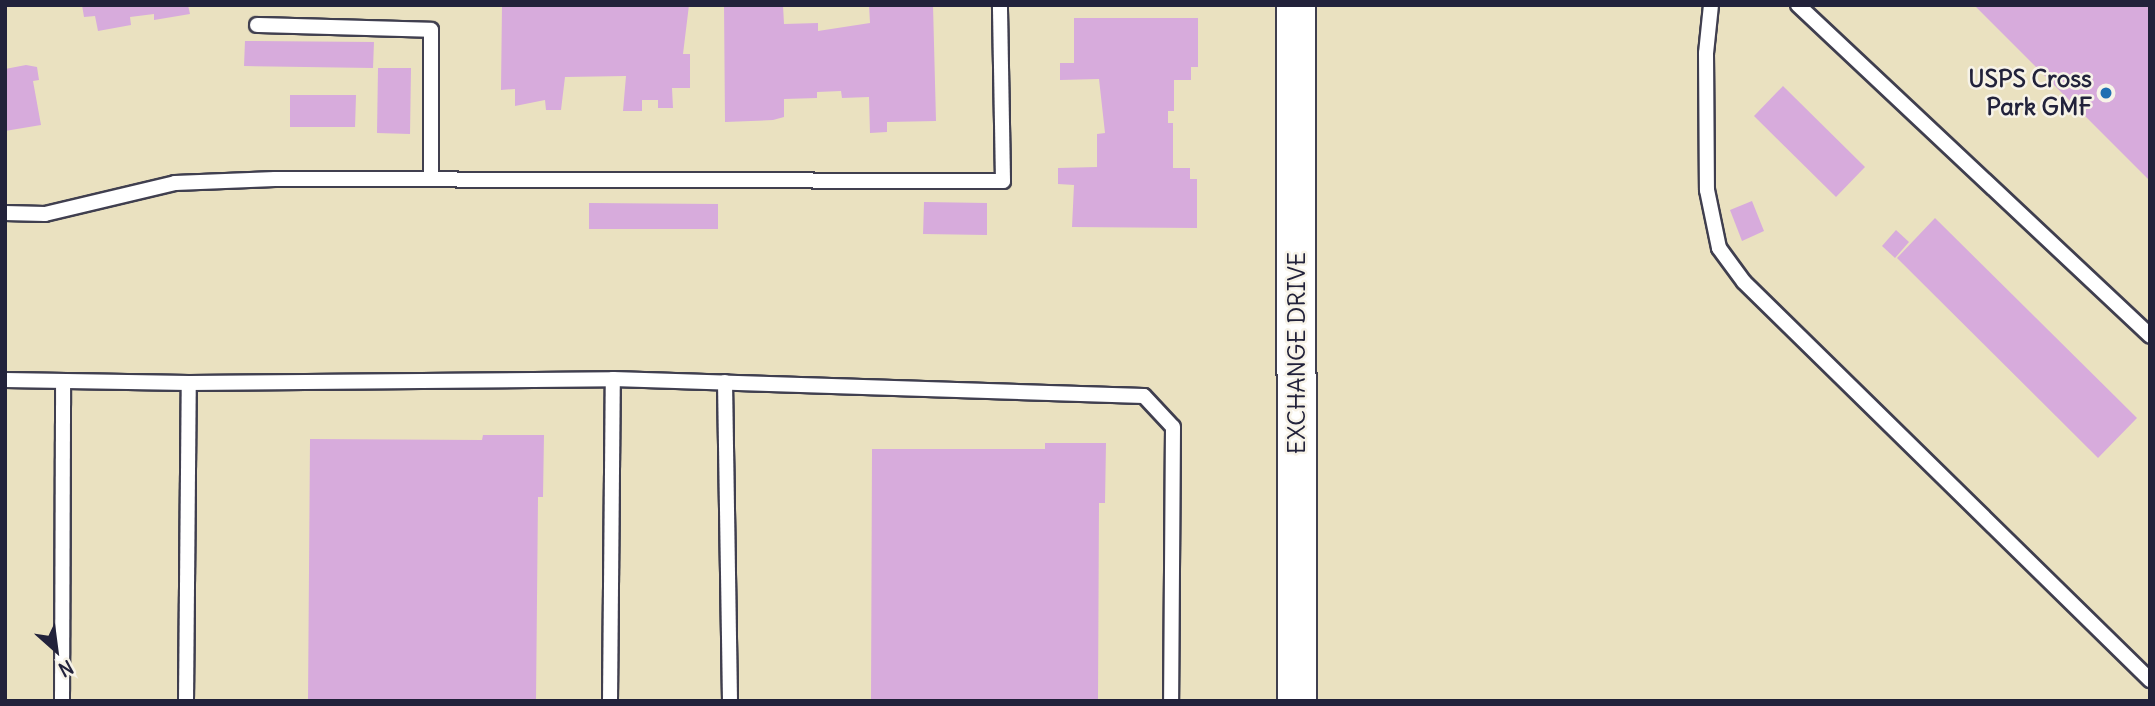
<!DOCTYPE html>
<style>
body{margin:0}
#map{position:relative;width:2155px;height:706px;overflow:hidden;background:#eae1c0;font-family:Delius,sans-serif}
div>[style]{position:absolute}
[style*='--x']{left:calc(var(--x)*1px);top:calc(var(--y)*1px);width:calc(var(--w)*1px);rotate:calc(var(--a)*1deg)}
.building>*{inset:0;background:#d7abdc}
.roads{filter:drop-shadow(2px 0 #403f4f) drop-shadow(-2px 0 #403f4f) drop-shadow(0 2px #403f4f) drop-shadow(0 -2px #403f4f)}
.lane>*{height:14px;margin:-7px;padding:0 7px;transform-origin:7px;border-radius:7px;background:#fff}
.secondary>*{height:38px;margin:-19px;padding:0 19px;transform-origin:19px;border-radius:19px;background:#fff}
.dots>*{width:19px;height:19px;translate:-50% -50%;box-sizing:border-box;border:4px solid #f7f3e8;border-radius:50%}
span{translate:-50% -50%;white-space:nowrap;text-align:center;line-height:1.15;-webkit-text-stroke:5px #f7f3e8;paint-order:stroke}
.poi-label{font-size:24px;color:#22223b;font-weight:700}
.right{translate:-100% -50%;text-align:right}
.street-label{font-size:24px;color:#22223b}
.frame{position:absolute;inset:0;border:7px solid #22223b;pointer-events:none}
.north{position:absolute;left:21px;top:615px;width:70px;height:70px;-webkit-text-stroke:5px #f7f3e8;paint-order:stroke;rotate:152deg;font-size:19px;font-weight:700;line-height:28px;text-align:center;color:#22223b}
.north::after{content:'';display:block;margin:auto;width:24px;height:32px;background:#22223b;clip-path:polygon(50% 0,100% 100%,50% 72%,0 100%)}
</style>
<div id="map">
<div class="building">
<div style="clip-path:polygon(82px 5px,188px 5px,190px 14px,154px 20px,154px 14px,130px 17px,131px 25px,98px 31px,95px 16px,84px 17px)"></div>
<div style="clip-path:polygon(502px 5px,689px 5px,683px 54px,690px 54px,690px 88px,672px 88px,673px 108px,658px 108px,658px 100px,642px 100px,642px 111px,623px 111px,626px 76px,565px 77px,561px 110px,546px 110px,545px 100px,515px 106px,515px 89px,501px 90px)"></div>
<div style="clip-path:polygon(724px 5px,783px 5px,784px 24px,818px 23px,818px 31px,870px 23px,869px 5px,933px 5px,936px 121px,887px 122px,887px 132px,870px 133px,869px 97px,842px 98px,841px 91px,817px 92px,817px 98px,784px 99px,784px 117px,773px 120px,725px 122px)"></div>
<div style="clip-path:polygon(1974px 5px,2150px 5px,2150px 181px)"></div>
<div style="clip-path:polygon(1074px 18px,1198px 18px,1198px 67px,1191px 67px,1191px 80px,1174px 80px,1174px 111px,1168px 111px,1168px 123px,1173px 123px,1173px 168px,1190px 168px,1190px 179px,1197px 179px,1197px 228px,1072px 227px,1074px 185px,1058px 184px,1058px 168px,1097px 167px,1097px 134px,1105px 133px,1099px 79px,1060px 80px,1060px 63px,1074px 63px)"></div>
<div style="clip-path:polygon(245px 41px,374px 42px,373px 68px,244px 66px)"></div>
<div style="clip-path:polygon(26px 65px,37px 67px,39px 80px,33px 81px,41px 125px,5px 131px,5px 69px)"></div>
<div style="clip-path:polygon(378px 68px,411px 68px,410px 134px,377px 133px)"></div>
<div style="clip-path:polygon(1783px 86px,1865px 167px,1836px 197px,1754px 116px)"></div>
<div style="clip-path:polygon(290px 95px,356px 95px,355px 127px,290px 127px)"></div>
<div style="clip-path:polygon(1752px 201px,1764px 231px,1742px 241px,1730px 210px)"></div>
<div style="clip-path:polygon(924px 202px,987px 203px,987px 235px,923px 234px)"></div>
<div style="clip-path:polygon(589px 203px,718px 204px,718px 229px,589px 229px)"></div>
<div style="clip-path:polygon(1935px 218px,2137px 418px,2098px 458px,1897px 258px)"></div>
<div style="clip-path:polygon(1896px 230px,1909px 242px,1895px 258px,1882px 246px)"></div>
<div style="clip-path:polygon(483px 435px,544px 435px,543px 497px,538px 497px,536px 701px,308px 701px,310px 439px,482px 440px)"></div>
<div style="clip-path:polygon(1045px 443px,1106px 443px,1105px 503px,1099px 503px,1098px 701px,871px 701px,872px 449px,1045px 449px)"></div>
</div>
<div class="roads">
<div class="lane">
<div style="--x:1711;--y:5;--w:48;--a:95.9"></div>
<div style="--x:1706;--y:53;--w:137;--a:89.6"></div>
<div style="--x:1707;--y:190;--w:59;--a:78.3"></div>
<div style="--x:1719;--y:248;--w:42;--a:53.7"></div>
<div style="--x:1744;--y:282;--w:569;--a:44.43"></div>
<div style="--x:1798;--y:5;--w:483;--a:43.2"></div>
<div style="--x:257;--y:25;--w:174;--a:1.6"></div>
<div style="--x:431;--y:30;--w:148;--a:90"></div>
<div style="--x:5;--y:213;--w:40;--a:1.4"></div>
<div style="--x:45;--y:214;--w:134;--a:-13.4"></div>
<div style="--x:175;--y:183;--w:100;--a:-2.3"></div>
<div style="--x:275;--y:179;--w:728;--a:0.16"></div>
<div style="--x:1003;--y:181;--w:176;--a:-91"></div>
<div style="--x:5;--y:380;--w:184;--a:0.9"></div>
<div style="--x:189;--y:383;--w:424;--a:-0.5"></div>
<div style="--x:613;--y:379;--w:531;--a:1.83"></div>
<div style="--x:1144;--y:396;--w:42;--a:46.9"></div>
<div style="--x:1173;--y:427;--w:274;--a:90.4"></div>
<div style="--x:725;--y:382;--w:319;--a:89.1"></div>
<div style="--x:62;--y:701;--w:320;--a:-89.8"></div>
<div style="--x:186;--y:701;--w:318;--a:-89.5"></div>
<div style="--x:610;--y:701;--w:322;--a:-89.5"></div>
</div>
<div class="secondary">
<div style="--x:1296;--y:5;--w:696;--a:89.92"></div>
</div>
</div>
<div class="dots">
<div style="left:2106px;top:93px;background:#1f6fb2"></div>
</div>
<div class="poi-label">
<span class="right" style="left:2092px;top:93px">USPS Cross<br>Park GMF</span>
</div>
<div class="street-label">
<span style="left:1297px;top:353px;rotate:-90deg">EXCHANGE DRIVE</span>
</div>
<div class="frame"></div>
<div class="north">N</div>
</div>
